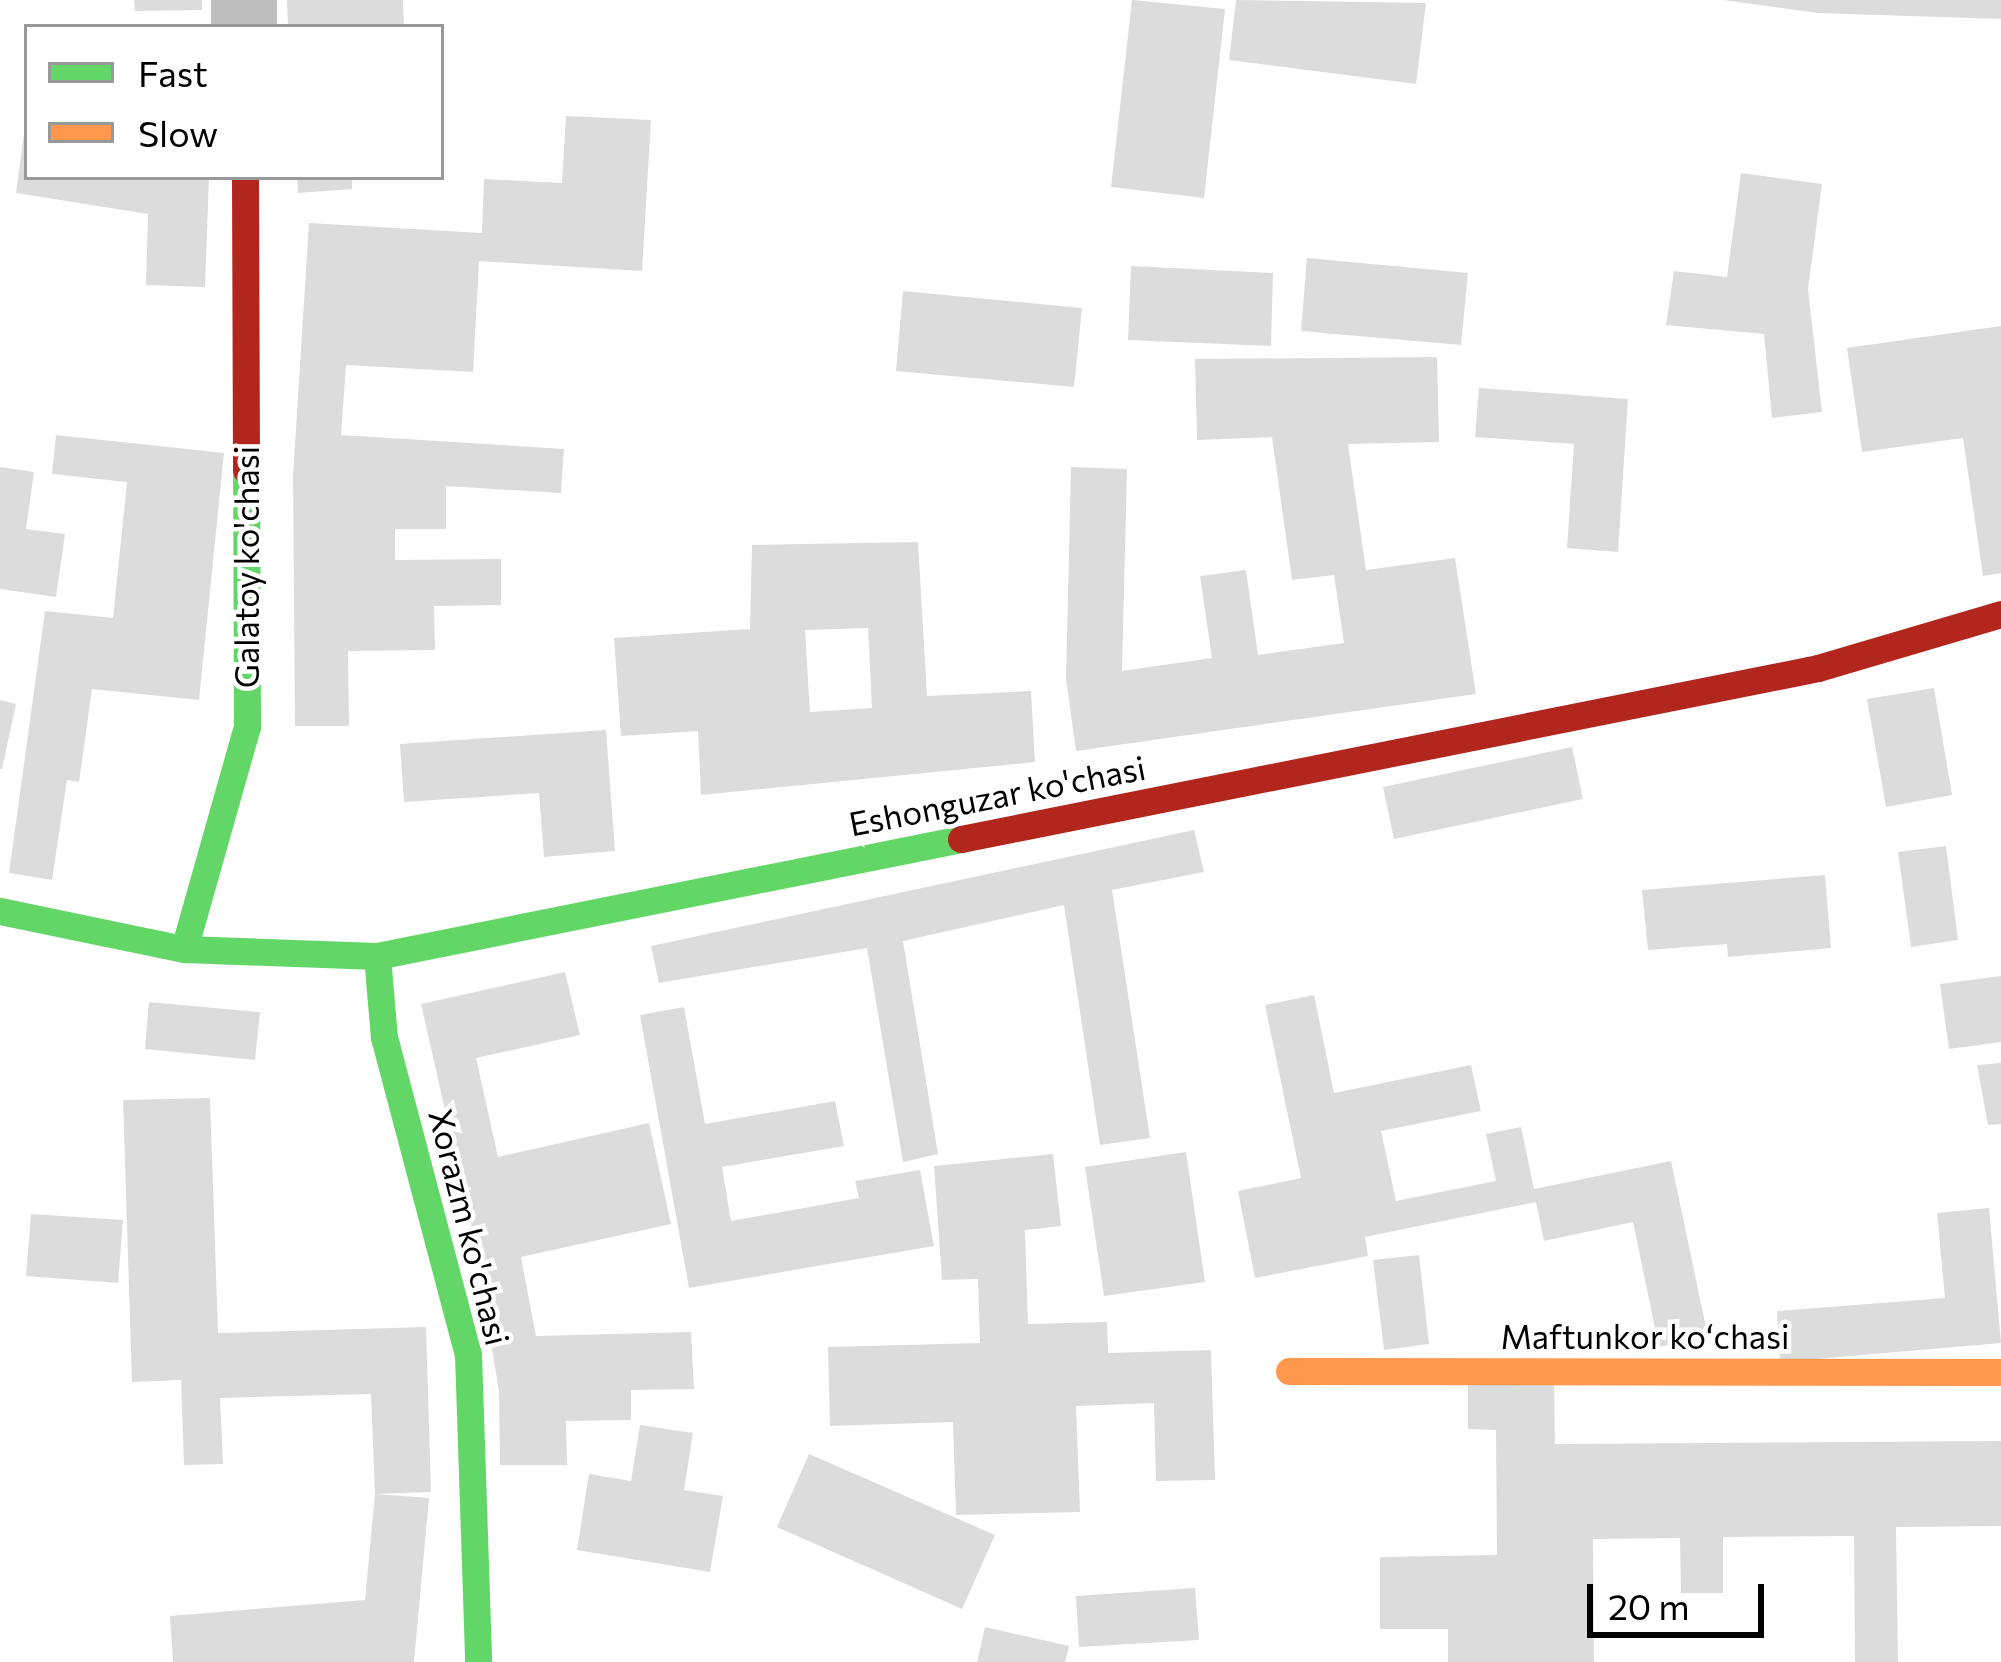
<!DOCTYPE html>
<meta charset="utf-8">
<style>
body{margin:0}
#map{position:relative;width:2001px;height:1662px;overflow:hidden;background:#fff;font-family:Commissioner,sans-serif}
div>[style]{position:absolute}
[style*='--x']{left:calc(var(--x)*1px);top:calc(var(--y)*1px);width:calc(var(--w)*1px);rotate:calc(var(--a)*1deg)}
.building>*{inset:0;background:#dcdcdc}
.street>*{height:66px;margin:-33px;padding:0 33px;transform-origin:33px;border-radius:33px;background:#bdbdbd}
.fast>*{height:27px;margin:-13.5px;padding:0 13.5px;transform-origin:13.5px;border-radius:13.5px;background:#63d668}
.slow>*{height:27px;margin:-13.5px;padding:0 13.5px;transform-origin:13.5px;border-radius:13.5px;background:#ff974d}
.jam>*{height:27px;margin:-13.5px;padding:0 13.5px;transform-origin:13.5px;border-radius:13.5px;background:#b3261e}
span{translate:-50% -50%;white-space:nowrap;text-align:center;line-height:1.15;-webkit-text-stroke:9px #fff;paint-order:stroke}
.street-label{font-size:33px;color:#000}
.legend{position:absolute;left:24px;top:24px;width:420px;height:156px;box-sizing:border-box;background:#fff;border:3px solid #999;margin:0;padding:15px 21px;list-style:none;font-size:36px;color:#000}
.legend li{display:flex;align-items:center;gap:24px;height:60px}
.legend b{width:60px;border:3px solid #999}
.scale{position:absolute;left:1587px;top:1584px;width:177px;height:54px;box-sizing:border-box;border:6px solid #000;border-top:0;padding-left:15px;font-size:36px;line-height:42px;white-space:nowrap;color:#000;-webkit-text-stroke:9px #fff;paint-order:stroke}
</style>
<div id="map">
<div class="building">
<div style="clip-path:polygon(134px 0,202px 0,202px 10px,135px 11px)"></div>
<div style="clip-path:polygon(287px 0,403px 0,404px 27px,288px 27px)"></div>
<div style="clip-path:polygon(1132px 0,1225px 9px,1204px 198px,1111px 187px)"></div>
<div style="clip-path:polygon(1236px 0,1426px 3px,1416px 84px,1229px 60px)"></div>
<div style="clip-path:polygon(1723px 0,2001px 0,2001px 19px,1818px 13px)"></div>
<div style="clip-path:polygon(566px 116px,651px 120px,642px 271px,479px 261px,473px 372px,346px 365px,341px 435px,564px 449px,561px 493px,446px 486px,446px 529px,395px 529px,395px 560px,501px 559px,501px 605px,434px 606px,435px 650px,348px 651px,349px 726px,295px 726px,293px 476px,309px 223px,482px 233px,484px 179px,562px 183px)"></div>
<div style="clip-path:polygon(24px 134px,27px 177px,209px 177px,205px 287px,146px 285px,148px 214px,16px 193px)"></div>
<div style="clip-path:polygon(1741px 173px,1822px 184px,1808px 289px,1822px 412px,1772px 418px,1764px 334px,1666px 325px,1674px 271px,1727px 277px)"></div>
<div style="clip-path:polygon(297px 177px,352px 177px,352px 189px,298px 193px)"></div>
<div style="clip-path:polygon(1307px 258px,1468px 273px,1461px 345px,1301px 331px)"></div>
<div style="clip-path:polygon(1131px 266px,1273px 273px,1271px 346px,1128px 340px)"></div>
<div style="clip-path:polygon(903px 291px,1082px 308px,1074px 387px,896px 371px)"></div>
<div style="clip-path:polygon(2001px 326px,2001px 573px,1983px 576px,1963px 438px,1862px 452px,1847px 348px)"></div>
<div style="clip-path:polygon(1437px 357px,1439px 442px,1348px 444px,1366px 570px,1455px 558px,1476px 694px,1076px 751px,1066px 679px,1071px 467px,1127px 469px,1122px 671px,1212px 658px,1200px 576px,1246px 570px,1258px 655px,1344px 643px,1334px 575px,1292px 580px,1272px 437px,1197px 440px,1195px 359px)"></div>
<div style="clip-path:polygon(1479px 388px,1628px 399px,1618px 552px,1567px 548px,1574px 444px,1475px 437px)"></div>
<div style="clip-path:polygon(56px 435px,224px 453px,199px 700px,92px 689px,79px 782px,67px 780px,52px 880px,9px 873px,45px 611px,113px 618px,127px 482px,52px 474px)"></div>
<div style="clip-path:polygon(0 467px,34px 472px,26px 529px,65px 534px,56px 597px,0 589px)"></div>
<div style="clip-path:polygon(evenodd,918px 542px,927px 696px,1031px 691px,1035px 762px,701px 795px,698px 731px,621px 736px,614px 638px,750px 629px,752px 545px,918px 542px,868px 628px,872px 708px,810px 712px,805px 630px,868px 628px)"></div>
<div style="clip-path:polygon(1934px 688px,1952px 795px,1886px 807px,1867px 699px)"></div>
<div style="clip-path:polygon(0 700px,16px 704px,2px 769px,0 769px)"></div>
<div style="clip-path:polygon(606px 730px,615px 851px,544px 857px,539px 793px,404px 802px,400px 744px)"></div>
<div style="clip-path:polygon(1572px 747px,1583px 799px,1394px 839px,1383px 787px)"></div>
<div style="clip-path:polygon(1194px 830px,1204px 872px,1112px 890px,1150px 1138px,1100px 1145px,1064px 905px,903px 941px,938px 1154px,903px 1162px,867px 948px,659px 983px,651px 946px)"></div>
<div style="clip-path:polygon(1946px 846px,1958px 940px,1911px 947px,1898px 852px)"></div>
<div style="clip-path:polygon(1825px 875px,1831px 948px,1728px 957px,1727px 944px,1648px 950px,1642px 890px)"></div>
<div style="clip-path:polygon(565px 972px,580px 1035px,476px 1058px,498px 1157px,649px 1123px,671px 1224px,521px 1257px,536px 1336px,691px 1332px,694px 1389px,631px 1390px,631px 1420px,566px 1421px,567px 1465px,500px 1465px,499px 1391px,472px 1229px,421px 1004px)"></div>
<div style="clip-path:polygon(2001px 976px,2001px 1042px,1949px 1049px,1940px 984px)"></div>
<div style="clip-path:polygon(1314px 995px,1334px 1093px,1471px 1065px,1481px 1111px,1381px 1131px,1396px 1201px,1496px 1181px,1486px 1134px,1521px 1127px,1534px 1189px,1671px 1161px,1708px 1337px,1659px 1347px,1633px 1222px,1544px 1241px,1536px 1202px,1365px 1237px,1368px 1256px,1255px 1278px,1238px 1191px,1301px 1178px,1265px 1005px)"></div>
<div style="clip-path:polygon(149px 1002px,260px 1012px,255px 1060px,145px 1049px)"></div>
<div style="clip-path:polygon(684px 1007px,705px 1124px,835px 1101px,844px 1146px,722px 1167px,731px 1221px,859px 1198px,855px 1181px,920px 1170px,934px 1246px,689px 1288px,640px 1015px)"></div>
<div style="clip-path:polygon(2001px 1063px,2001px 1124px,1988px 1125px,1977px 1065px)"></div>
<div style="clip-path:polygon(210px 1098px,218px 1333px,426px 1327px,431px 1492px,375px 1494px,429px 1498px,414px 1662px,173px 1662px,170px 1616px,365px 1600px,375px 1494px,371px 1394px,220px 1398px,223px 1464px,184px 1465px,181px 1380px,132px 1382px,123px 1100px)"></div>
<div style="clip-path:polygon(1186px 1152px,1205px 1282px,1104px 1296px,1085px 1167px)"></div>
<div style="clip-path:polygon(1053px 1154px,1061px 1226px,1025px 1230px,1028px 1324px,1107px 1322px,1108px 1353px,1211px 1350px,1215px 1480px,1156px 1481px,1154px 1403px,1076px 1406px,1080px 1512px,956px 1515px,953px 1422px,830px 1426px,828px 1347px,980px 1343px,978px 1279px,942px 1280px,934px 1166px)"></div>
<div style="clip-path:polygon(1989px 1208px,2001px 1343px,1780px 1362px,1777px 1311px,1945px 1298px,1937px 1213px)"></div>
<div style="clip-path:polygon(31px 1214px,123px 1220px,118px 1283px,26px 1276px)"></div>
<div style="clip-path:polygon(1419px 1255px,1429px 1344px,1384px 1350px,1373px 1260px)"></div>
<div style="clip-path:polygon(1554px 1374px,1555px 1444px,2001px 1441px,2001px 1526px,1896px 1527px,1898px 1662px,1855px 1662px,1854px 1536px,1723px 1537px,1723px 1593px,1681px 1593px,1680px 1538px,1593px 1539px,1594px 1662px,1448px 1662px,1448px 1629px,1380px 1629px,1380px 1557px,1497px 1555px,1496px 1430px,1468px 1429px,1468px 1375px)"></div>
<div style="clip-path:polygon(640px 1425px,693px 1433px,684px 1490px,723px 1496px,710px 1572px,577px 1550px,589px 1474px,631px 1481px)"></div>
<div style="clip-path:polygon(809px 1454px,995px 1535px,962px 1609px,777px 1527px)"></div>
<div style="clip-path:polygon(1195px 1588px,1199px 1640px,1079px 1647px,1076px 1596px)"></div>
<div style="clip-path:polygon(985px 1627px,1069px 1646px,1065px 1662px,977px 1662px)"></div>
</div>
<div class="street">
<div style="--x:244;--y:0;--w:27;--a:90"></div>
</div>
<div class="fast">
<div style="--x:0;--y:911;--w:188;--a:11.7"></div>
<div style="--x:184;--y:949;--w:193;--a:2.1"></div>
<div style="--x:377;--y:956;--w:596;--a:-11.33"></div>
<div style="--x:184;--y:949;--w:231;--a:-74.2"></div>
<div style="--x:247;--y:727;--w:257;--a:-90.2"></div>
<div style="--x:377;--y:956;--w:81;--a:85.1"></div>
<div style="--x:384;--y:1037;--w:328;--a:75.2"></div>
<div style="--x:468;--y:1354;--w:308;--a:88.1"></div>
</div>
<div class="slow">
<div style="--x:1289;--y:1371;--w:712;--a:0.08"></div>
</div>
<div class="jam">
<div style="--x:245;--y:177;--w:293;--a:89.8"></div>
<div style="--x:961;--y:839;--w:874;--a:-11.28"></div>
<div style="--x:1818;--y:668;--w:191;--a:-16.4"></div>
</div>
<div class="street-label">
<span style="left:246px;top:567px;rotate:-90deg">Galatoy ko'chasi</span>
<span style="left:997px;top:795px;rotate:-11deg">Eshonguzar ko'chasi</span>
<span style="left:470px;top:1227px;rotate:76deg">Xorazm ko'chasi</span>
<span style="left:1645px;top:1336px">Maftunkor koʻchasi</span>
</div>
<ul class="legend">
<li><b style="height:15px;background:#63d668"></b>Fast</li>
<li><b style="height:15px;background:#ff974d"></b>Slow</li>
</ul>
<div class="scale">20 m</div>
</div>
